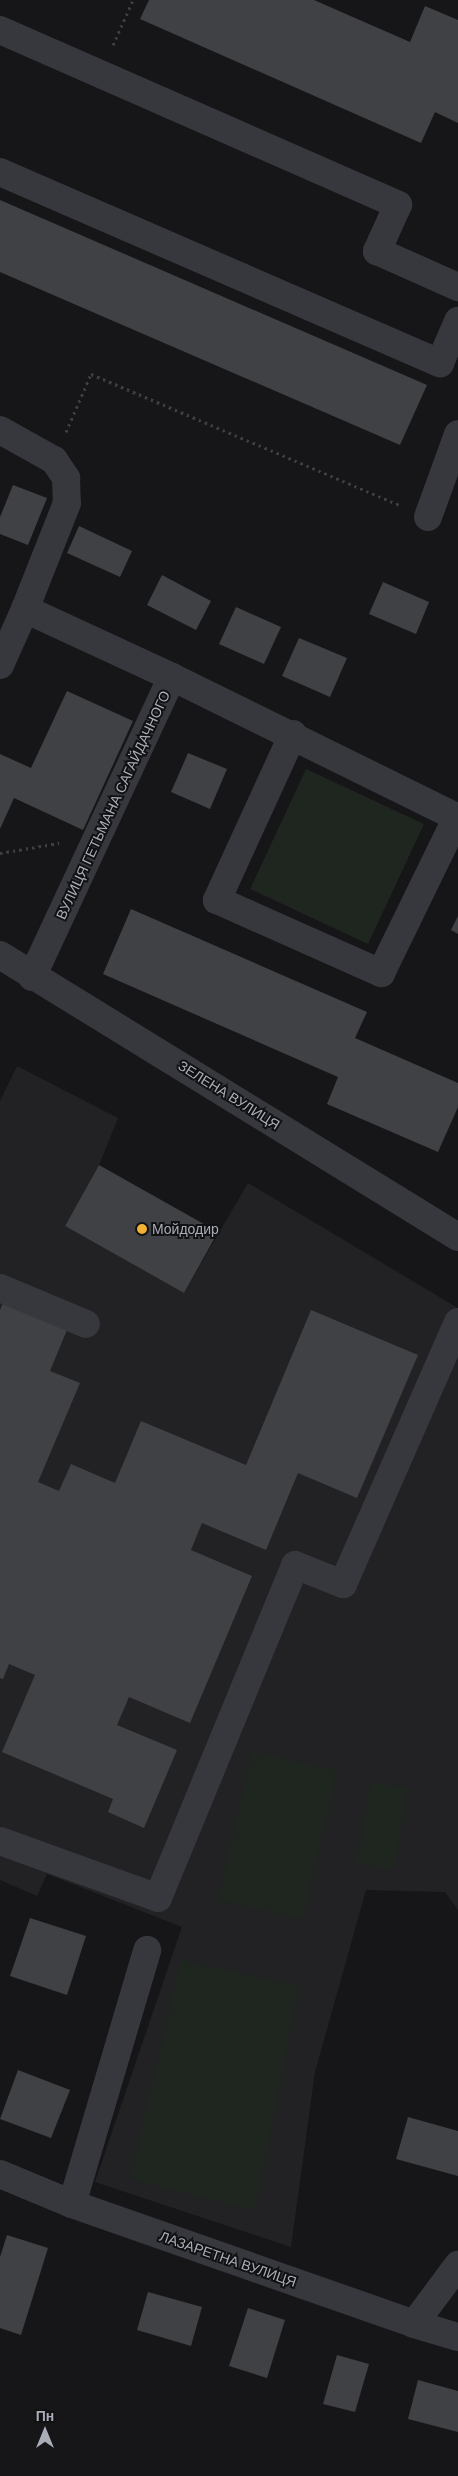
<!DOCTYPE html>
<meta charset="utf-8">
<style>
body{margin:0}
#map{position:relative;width:458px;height:2476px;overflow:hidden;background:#161618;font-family:"DM Sans",sans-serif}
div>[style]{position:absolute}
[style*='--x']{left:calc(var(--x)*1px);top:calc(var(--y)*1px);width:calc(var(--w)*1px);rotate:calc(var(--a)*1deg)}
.built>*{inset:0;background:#222225}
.green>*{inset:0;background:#1e261f}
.building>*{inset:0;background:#404145}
.path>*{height:3px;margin-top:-1.5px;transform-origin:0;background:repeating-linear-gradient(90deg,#3d3f44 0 2.5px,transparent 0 6.5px)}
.minor>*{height:28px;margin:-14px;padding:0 14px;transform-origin:14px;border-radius:14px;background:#37383d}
.dots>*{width:14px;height:14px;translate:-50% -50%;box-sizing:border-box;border:2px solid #111113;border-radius:50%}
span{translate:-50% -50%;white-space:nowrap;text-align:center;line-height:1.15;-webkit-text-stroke:4px #111113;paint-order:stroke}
.street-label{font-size:14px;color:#a8adb8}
.poi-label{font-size:14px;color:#a8adb8}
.left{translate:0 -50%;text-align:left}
.north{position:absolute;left:20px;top:2406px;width:50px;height:50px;-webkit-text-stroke:4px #111113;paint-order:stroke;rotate:0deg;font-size:14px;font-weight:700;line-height:20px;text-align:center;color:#a8adb8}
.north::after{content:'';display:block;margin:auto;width:18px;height:22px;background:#a8adb8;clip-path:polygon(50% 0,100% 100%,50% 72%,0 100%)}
</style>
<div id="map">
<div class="built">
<div style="clip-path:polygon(17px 1066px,118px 1118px,99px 1165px,65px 1226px,184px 1293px,248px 1183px,458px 1308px,458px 1910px,445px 1892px,366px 1890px,315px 2072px,291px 2247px,95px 2182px,182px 1927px,47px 1874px,37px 1896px,0 1880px,0 1101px)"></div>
</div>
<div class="green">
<div style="clip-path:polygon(306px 769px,424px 824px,368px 944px,250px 889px)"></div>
<div style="clip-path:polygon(252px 1751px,337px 1771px,303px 1919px,218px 1900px)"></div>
<div style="clip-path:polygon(371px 1782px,408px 1788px,394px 1870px,356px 1864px)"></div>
<div style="clip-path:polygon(181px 1960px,299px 1986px,255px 2210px,130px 2179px)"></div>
</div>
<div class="building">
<div style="clip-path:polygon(149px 0,314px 0,410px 42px,425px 6px,458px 20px,458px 123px,435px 112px,421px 143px,140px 19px)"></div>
<div style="clip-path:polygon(0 200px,427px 385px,400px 445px,0 272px)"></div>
<div style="clip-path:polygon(13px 485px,47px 498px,28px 545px,0 534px,0 517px)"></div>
<div style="clip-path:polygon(79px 526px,132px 551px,120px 577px,67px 553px)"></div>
<div style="clip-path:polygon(162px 575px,211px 601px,196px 630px,147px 605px)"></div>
<div style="clip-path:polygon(383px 582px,429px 602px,416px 634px,369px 614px)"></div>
<div style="clip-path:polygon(236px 607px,281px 627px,264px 664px,219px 644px)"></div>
<div style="clip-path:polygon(299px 638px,347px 658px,330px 697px,282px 676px)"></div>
<div style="clip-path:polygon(67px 691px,133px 721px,83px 830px,14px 798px,0 829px,0 754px,31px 768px)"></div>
<div style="clip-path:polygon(188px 753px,227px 769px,210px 809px,171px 792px)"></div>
<div style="clip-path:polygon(131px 909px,367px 1012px,355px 1038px,458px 1083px,458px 1107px,438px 1152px,327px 1104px,338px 1077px,103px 974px)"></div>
<div style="clip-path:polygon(458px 916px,458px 934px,451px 930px)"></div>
<div style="clip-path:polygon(99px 1165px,218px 1232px,184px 1293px,65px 1226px)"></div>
<div style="clip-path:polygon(5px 1298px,69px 1325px,50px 1371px,80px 1383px,38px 1482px,59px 1491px,71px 1464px,115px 1483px,141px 1421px,246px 1465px,311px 1310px,418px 1355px,357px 1498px,298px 1473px,266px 1550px,202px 1523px,191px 1550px,252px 1576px,190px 1723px,129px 1697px,117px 1725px,177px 1750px,144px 1828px,108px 1812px,113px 1799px,2px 1752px,35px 1675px,9px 1664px,3px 1679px,0 1678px,0 1310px)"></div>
<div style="clip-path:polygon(30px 1918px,86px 1936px,67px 1995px,10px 1976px)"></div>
<div style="clip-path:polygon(18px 2070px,70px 2090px,51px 2138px,0 2119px)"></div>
<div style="clip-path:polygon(408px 2117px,458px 2131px,458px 2176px,396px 2159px)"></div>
<div style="clip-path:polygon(7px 2235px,48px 2248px,21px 2335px,0 2328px,0 2257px)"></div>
<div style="clip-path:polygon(148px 2292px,202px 2307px,191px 2346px,137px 2330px)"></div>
<div style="clip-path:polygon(248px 2308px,285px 2320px,267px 2378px,229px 2366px)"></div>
<div style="clip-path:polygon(337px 2355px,369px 2364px,355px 2412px,323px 2404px)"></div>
<div style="clip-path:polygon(418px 2380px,458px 2391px,458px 2432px,408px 2419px)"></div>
</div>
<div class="path">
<div style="--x:113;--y:45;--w:49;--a:-66"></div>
<div style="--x:66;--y:432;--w:63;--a:-66.7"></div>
<div style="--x:91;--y:374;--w:336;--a:23"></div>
<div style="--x:0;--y:853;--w:60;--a:-9.6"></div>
</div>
<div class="minor">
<div style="--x:0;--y:30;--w:435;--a:23.7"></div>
<div style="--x:398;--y:205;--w:51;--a:114.5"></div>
<div style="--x:377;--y:251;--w:89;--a:24"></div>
<div style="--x:0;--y:172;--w:480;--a:23.5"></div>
<div style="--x:440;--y:363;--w:46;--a:-66.8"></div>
<div style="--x:0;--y:430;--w:62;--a:29.1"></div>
<div style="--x:54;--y:460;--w:22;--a:56"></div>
<div style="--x:66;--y:478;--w:25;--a:88"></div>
<div style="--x:67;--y:503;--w:114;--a:111.6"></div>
<div style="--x:25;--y:609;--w:162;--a:24.8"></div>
<div style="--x:428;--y:517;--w:88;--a:-70.1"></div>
<div style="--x:0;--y:665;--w:61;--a:-65.9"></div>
<div style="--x:293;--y:734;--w:183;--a:114.6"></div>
<div style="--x:217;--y:900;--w:180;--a:24"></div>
<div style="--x:381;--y:973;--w:174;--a:-64"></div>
<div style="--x:0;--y:955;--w:538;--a:31.62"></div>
<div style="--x:32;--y:977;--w:331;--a:-65"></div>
<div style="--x:172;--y:677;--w:319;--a:26.2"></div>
<div style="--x:0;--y:1288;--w:93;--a:22.7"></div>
<div style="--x:0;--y:1841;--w:168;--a:19.8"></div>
<div style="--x:158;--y:1898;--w:360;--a:-67.6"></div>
<div style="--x:295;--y:1565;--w:52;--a:21.6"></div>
<div style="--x:343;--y:1584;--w:286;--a:-66.3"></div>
<div style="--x:0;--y:2174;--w:78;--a:22.6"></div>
<div style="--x:72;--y:2204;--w:362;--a:19.3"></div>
<div style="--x:414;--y:2324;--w:46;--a:16.5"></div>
<div style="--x:72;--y:2204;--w:265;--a:-73.5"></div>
<div style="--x:414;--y:2324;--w:74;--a:-53.3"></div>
</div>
<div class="dots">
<div style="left:142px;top:1229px;background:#f2b134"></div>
</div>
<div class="street-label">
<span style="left:113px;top:805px;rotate:-65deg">ВУЛИЦЯ ГЕТЬМАНА САГАЙДАЧНОГО</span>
<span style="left:229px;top:1095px;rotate:32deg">ЗЕЛЕНА ВУЛИЦЯ</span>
<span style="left:228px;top:2259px;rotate:19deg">ЛАЗАРЕТНА ВУЛИЦЯ</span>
</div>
<div class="poi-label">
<span class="left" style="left:152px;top:1229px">Мойдодир</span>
</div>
<div class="north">Пн</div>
</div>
